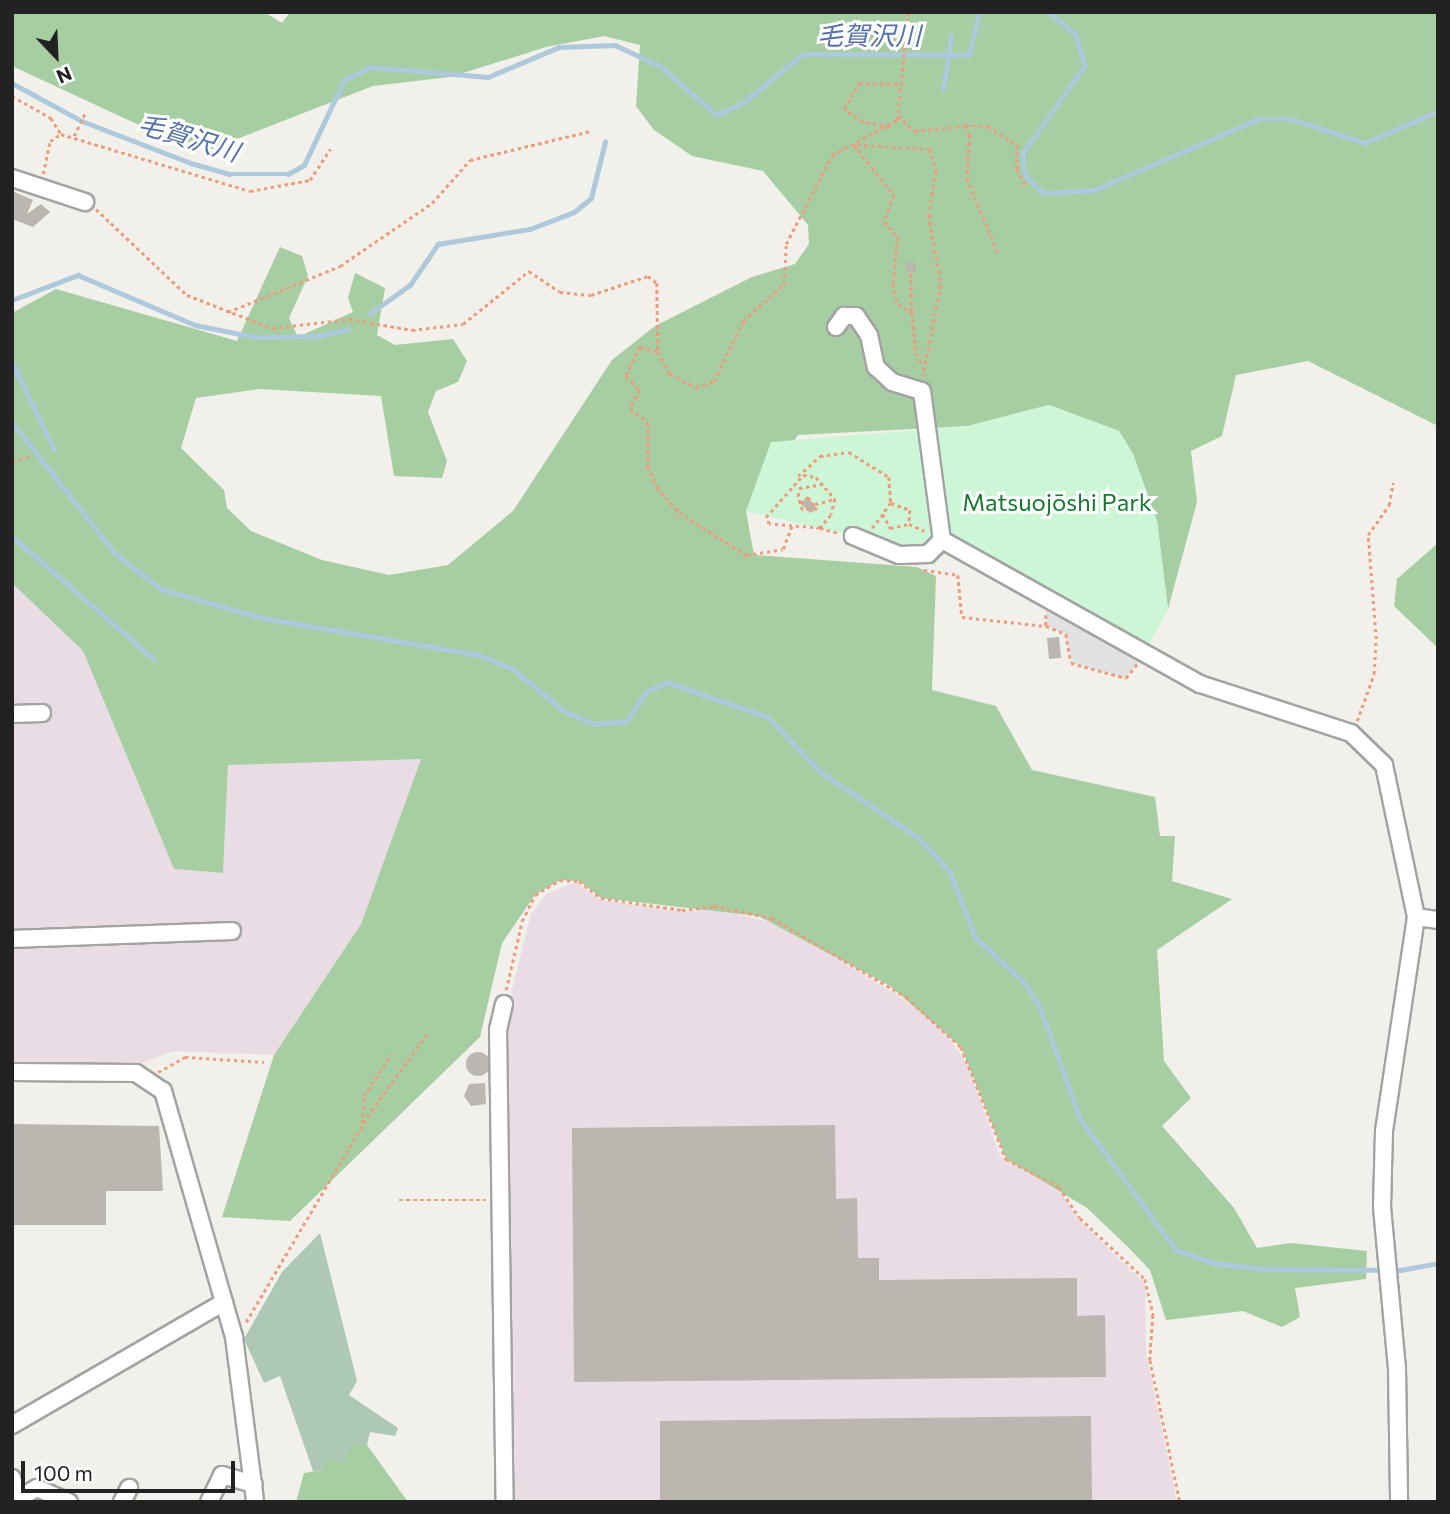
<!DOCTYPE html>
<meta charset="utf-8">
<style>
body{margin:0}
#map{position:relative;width:1450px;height:1514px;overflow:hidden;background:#f1f0ea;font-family:Commissioner,"Noto Sans JP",sans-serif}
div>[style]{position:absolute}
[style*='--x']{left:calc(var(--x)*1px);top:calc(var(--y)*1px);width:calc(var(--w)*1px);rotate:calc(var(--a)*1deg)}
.industrial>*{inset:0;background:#eadce5}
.forest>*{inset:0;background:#a7cda2}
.cemetery>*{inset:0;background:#adc8b5}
.park>*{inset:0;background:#ccf6d6}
.parking>*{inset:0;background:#e2e2e2}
.stream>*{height:4.5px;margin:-2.25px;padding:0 2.25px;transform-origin:2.25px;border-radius:2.25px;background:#aec9db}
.building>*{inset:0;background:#bbb6af}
.round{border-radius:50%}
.path>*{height:2.5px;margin-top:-1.25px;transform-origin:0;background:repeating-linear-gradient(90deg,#ef9c7d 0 3.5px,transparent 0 7px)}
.roads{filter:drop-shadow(2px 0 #a3a3a3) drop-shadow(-2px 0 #a3a3a3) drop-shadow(0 2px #a3a3a3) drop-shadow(0 -2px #a3a3a3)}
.minor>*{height:16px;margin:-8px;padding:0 8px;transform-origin:8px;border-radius:8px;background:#fff}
span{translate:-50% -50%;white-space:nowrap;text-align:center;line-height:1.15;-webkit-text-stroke:6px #fff;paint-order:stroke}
.park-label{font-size:24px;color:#167a2f}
.water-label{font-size:26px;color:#5572ab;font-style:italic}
.frame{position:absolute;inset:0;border:14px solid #222;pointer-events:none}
.north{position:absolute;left:21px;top:21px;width:70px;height:70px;-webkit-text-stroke:5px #fff;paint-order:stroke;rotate:157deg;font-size:19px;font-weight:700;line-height:28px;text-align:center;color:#222}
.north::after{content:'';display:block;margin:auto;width:24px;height:32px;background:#222;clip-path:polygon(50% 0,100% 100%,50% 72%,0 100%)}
.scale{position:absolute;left:21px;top:1461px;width:214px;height:32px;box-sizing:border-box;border:4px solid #222;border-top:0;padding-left:9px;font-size:21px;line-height:24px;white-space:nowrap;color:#222;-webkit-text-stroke:5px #fff;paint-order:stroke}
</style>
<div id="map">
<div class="industrial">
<div style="clip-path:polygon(12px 583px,83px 651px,174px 869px,223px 873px,228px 765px,421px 758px,361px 924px,274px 1055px,173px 1051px,139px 1064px,12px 1064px)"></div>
<div style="clip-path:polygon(576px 882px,601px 900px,683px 912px,713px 908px,783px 925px,911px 1004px,947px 1036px,968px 1065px,1000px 1156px,1061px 1193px,1079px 1220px,1145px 1284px,1146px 1354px,1177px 1502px,510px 1502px,502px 1029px,531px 914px,546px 894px)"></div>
</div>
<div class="forest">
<div style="clip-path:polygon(12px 12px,264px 12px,282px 23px,290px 12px,1438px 12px,1438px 426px,1308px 361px,1236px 375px,1222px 436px,1191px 451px,1197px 502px,1168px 609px,1157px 521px,1133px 454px,1119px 431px,1049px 405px,968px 426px,798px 435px,746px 511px,754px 555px,917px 567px,936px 576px,932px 690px,996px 706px,1032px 770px,1155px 797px,1160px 836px,1175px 836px,1172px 881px,1232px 899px,1157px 950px,1164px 1061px,1191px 1098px,1162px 1126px,1234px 1208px,1257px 1248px,1291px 1243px,1367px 1251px,1366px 1279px,1295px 1288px,1300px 1317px,1282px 1327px,1243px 1311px,1166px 1320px,1150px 1270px,1128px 1247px,1087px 1208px,1006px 1159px,961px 1047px,890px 986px,758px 916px,601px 898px,579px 881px,560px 880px,535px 895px,502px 943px,480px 1037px,290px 1221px,222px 1217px,274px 1055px,361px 924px,421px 759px,228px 765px,223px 873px,174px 869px,83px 651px,12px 583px,12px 313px,56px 289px,237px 341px,280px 247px,302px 256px,308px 276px,289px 318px,298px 337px,353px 312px,348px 298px,355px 273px,385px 288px,377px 335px,395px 345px,453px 339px,467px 361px,458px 382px,436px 391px,428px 412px,447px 461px,442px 478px,394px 476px,381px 396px,260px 389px,196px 398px,181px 448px,224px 490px,227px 508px,251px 531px,322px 560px,389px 575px,448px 565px,513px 511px,612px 360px,655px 326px,752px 277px,795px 264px,809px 244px,808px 225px,763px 171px,692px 156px,654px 130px,636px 106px,640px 45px,604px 36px,546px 47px,450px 77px,373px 86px,211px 149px,154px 132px,12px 66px)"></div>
<div style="clip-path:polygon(1438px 543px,1438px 648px,1394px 606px,1397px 579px)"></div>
<div style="clip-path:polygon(353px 1442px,367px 1445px,408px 1502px,296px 1502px,304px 1473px,322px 1470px,326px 1458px)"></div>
</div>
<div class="cemetery">
<div style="clip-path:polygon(320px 1233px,357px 1381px,349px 1395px,398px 1428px,395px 1436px,370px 1432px,367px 1445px,353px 1443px,344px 1463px,326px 1458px,323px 1470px,313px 1471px,280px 1376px,264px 1383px,244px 1339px,282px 1272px)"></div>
</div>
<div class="park">
<div style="clip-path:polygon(1049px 405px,1119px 431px,1133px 454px,1157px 521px,1168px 609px,1143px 656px,942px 540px,935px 566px,853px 536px,746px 511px,771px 442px,968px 426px)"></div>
</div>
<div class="parking">
<div style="clip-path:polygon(1046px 596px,1143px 656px,1126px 678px,1071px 663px,1066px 634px,1046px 626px)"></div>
</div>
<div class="stream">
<div style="--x:1049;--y:12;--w:35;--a:40"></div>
<div style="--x:1076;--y:35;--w:32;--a:74"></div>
<div style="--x:1085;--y:66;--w:107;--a:125.5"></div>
<div style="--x:1023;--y:153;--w:22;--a:85"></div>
<div style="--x:1025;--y:175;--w:25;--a:45"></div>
<div style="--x:1043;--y:193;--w:51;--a:-3.4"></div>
<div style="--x:1094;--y:190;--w:179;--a:-23.4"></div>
<div style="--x:1258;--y:119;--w:33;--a:0"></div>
<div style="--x:1291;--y:119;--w:78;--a:18"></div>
<div style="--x:1365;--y:143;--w:80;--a:-23.7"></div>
<div style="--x:12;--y:83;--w:80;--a:28.5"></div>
<div style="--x:82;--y:121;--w:117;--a:21.1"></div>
<div style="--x:191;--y:163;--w:40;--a:16"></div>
<div style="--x:229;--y:174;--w:59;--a:0"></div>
<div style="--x:288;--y:174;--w:18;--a:-29"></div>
<div style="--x:304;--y:165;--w:94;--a:-64.8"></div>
<div style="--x:344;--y:80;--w:30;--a:-26"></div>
<div style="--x:371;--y:67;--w:117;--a:4.9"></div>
<div style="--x:488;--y:77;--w:77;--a:-22.9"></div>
<div style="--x:559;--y:47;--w:56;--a:-2"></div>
<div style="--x:615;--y:45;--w:50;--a:25"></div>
<div style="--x:660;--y:66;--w:75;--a:40.7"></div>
<div style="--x:717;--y:115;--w:26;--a:-25"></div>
<div style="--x:741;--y:104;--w:80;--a:-38.9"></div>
<div style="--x:803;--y:54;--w:166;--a:0.3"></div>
<div style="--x:969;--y:55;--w:44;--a:-76.9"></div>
<div style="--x:943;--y:90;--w:55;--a:-81.6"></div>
<div style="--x:12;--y:300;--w:71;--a:-20.7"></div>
<div style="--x:78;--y:275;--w:127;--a:23.1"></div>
<div style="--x:195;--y:325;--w:61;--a:11.3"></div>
<div style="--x:255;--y:337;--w:63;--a:-0.9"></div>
<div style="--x:318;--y:336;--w:31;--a:-13"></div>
<div style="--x:369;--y:314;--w:50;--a:-35.3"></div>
<div style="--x:410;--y:285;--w:50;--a:-55.7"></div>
<div style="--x:438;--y:244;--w:93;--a:-9.3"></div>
<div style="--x:530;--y:229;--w:47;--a:-21.1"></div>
<div style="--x:574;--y:212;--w:22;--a:-39"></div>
<div style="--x:591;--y:198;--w:58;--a:-76"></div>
<div style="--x:12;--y:361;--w:98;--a:64.5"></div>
<div style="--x:12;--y:422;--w:167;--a:51.8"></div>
<div style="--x:115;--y:553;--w:58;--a:38"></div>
<div style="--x:161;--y:589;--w:106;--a:15.9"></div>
<div style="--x:263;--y:618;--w:219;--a:9.7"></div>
<div style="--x:479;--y:655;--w:35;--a:22"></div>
<div style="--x:512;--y:668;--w:67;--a:39.6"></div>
<div style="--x:564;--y:711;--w:33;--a:23"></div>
<div style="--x:594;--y:724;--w:32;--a:-5"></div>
<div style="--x:626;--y:721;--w:35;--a:-55"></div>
<div style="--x:646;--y:692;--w:23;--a:-25"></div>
<div style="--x:667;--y:682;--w:107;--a:19.1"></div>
<div style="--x:768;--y:717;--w:78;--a:46"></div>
<div style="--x:822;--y:773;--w:117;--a:33.8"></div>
<div style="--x:919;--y:838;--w:46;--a:47.6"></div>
<div style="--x:950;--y:872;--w:71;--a:68.5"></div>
<div style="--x:976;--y:938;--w:65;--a:42.5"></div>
<div style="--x:1024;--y:982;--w:30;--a:57"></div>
<div style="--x:1040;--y:1007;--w:120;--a:70.1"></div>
<div style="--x:1081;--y:1120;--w:161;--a:53.8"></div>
<div style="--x:1176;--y:1250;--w:40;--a:18.9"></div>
<div style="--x:1214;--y:1263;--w:49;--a:7"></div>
<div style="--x:1263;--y:1269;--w:137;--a:0.4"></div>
<div style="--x:1400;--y:1270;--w:39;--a:-10"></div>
<div style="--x:12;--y:536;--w:188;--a:40.9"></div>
</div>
<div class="building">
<div style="clip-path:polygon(12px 191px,33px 200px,27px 214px,41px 204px,50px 212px,33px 227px,12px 219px)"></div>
<div style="clip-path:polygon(907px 262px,916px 263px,916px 272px,906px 271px)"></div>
<div style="clip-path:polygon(808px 497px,817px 509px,810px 513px,800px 503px)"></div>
<div style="clip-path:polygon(1059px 637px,1061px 658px,1049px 659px,1047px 638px)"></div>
<div class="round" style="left:466px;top:1052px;width:24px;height:24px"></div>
<div style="clip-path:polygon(485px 1083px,486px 1104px,471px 1106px,464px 1096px,469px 1084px)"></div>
<div style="clip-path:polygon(12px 1124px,159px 1126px,163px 1191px,106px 1191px,106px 1225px,12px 1225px)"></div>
<div style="clip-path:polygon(835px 1125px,836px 1199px,857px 1198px,858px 1258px,879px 1258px,879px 1280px,1077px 1278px,1077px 1316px,1105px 1315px,1106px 1377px,574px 1382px,572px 1128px)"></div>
<div style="clip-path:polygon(1091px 1416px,1092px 1502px,660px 1502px,660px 1421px)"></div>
</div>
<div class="path">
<div style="--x:12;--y:96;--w:45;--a:29.4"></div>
<div style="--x:51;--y:118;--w:19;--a:58"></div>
<div style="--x:898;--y:116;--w:22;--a:43"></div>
<div style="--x:914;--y:131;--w:51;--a:-5.6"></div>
<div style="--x:965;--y:126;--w:10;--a:61"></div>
<div style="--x:970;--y:135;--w:43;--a:94"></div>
<div style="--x:967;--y:178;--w:81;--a:67.5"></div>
<div style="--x:965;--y:126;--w:23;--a:0"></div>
<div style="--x:988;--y:126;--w:35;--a:33"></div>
<div style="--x:1017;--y:145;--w:24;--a:90"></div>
<div style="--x:1017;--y:169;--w:20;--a:63"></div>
<div style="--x:890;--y:127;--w:27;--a:-170"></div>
<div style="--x:863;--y:122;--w:23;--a:-146"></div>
<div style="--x:844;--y:109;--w:30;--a:-60"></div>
<div style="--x:859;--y:83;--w:40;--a:1.4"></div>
<div style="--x:74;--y:136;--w:28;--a:-64"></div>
<div style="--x:854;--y:145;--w:64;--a:51.3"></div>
<div style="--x:894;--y:195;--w:29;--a:110"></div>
<div style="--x:884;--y:222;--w:21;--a:47"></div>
<div style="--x:898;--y:237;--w:47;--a:96.1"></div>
<div style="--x:893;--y:284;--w:21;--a:76"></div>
<div style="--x:898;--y:304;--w:16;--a:30"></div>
<div style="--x:912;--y:312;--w:41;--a:84.4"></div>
<div style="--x:916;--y:353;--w:14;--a:60"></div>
<div style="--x:857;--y:145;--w:73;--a:3.1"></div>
<div style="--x:930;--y:149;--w:23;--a:75"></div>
<div style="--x:936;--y:171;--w:45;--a:99"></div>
<div style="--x:929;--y:215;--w:71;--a:80.3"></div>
<div style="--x:941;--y:285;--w:93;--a:101.2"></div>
<div style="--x:43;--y:174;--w:34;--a:-78"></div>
<div style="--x:50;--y:141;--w:13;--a:-32"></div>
<div style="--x:61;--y:134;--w:197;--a:16.8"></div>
<div style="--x:250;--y:191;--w:61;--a:-10.4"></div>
<div style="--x:310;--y:180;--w:37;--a:-57"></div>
<div style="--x:96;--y:209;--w:125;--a:43.4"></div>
<div style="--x:187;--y:295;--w:91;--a:21.2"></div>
<div style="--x:272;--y:328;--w:78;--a:-6.7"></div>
<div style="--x:349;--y:319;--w:64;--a:9.9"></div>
<div style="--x:412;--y:330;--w:51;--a:-6.7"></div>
<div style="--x:463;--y:324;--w:85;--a:-38.8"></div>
<div style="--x:529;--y:271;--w:37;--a:34"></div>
<div style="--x:560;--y:292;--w:31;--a:6"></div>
<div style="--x:591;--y:295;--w:60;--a:-18.4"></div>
<div style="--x:648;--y:276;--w:11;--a:38"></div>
<div style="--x:657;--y:283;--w:69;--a:89.2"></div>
<div style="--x:658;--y:352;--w:25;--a:61"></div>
<div style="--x:670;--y:374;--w:29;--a:27"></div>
<div style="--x:696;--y:387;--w:19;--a:-18"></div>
<div style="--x:714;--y:381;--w:67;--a:-64.2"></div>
<div style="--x:743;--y:321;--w:55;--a:-42.1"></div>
<div style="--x:784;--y:284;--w:40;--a:-87.1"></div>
<div style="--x:786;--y:244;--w:100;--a:-62.7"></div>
<div style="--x:832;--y:155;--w:74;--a:-28.3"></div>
<div style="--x:897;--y:120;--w:109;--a:-84.2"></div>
<div style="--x:911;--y:273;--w:39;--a:89"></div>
<div style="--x:228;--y:312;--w:121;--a:-22.3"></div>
<div style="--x:340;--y:266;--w:112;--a:-34.4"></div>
<div style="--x:432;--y:203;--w:57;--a:-48.5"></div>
<div style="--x:470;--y:160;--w:124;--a:-13.5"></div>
<div style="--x:657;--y:352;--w:18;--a:-164"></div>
<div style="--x:640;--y:347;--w:32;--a:116"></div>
<div style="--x:626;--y:376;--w:20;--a:45"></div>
<div style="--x:640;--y:390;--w:21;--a:118"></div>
<div style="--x:630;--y:409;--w:22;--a:36"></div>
<div style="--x:648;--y:422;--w:44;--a:90"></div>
<div style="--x:648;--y:466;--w:23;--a:67"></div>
<div style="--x:657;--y:487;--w:33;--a:49"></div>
<div style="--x:679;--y:512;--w:80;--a:32.7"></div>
<div style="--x:746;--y:555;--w:37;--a:-9"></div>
<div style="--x:783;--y:549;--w:26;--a:-69"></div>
<div style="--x:12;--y:461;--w:20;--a:-15"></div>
<div style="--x:803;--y:475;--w:13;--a:9"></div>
<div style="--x:816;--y:477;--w:29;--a:49"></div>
<div style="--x:835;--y:499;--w:16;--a:104"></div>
<div style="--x:831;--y:515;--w:17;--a:130"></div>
<div style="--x:820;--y:528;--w:51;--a:-175.5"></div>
<div style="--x:769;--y:524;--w:8;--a:-113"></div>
<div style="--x:766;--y:517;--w:56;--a:-48.6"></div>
<div style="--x:798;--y:476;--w:30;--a:-42"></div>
<div style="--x:820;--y:456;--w:29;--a:-8"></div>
<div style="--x:849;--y:452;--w:47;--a:32"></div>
<div style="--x:889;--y:477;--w:26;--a:86"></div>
<div style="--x:891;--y:503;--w:20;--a:20"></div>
<div style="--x:910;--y:510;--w:14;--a:94"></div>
<div style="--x:800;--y:503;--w:10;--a:-37"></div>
<div style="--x:808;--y:497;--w:15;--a:53"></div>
<div style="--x:817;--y:509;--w:15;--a:176"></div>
<div style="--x:802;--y:510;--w:15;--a:-106"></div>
<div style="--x:798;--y:496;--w:8;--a:-83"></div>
<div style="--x:799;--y:488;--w:25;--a:-9"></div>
<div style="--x:891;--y:503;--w:14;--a:126"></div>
<div style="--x:883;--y:514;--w:16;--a:63"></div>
<div style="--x:890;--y:528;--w:19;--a:-12"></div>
<div style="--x:815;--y:504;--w:21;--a:-14"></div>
<div style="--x:909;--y:524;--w:17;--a:24"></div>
<div style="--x:820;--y:528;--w:20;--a:15"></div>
<div style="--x:872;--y:528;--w:18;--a:-52"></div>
<div style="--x:924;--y:570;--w:34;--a:8"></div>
<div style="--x:958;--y:575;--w:42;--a:84.6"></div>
<div style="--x:962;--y:617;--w:84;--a:6.1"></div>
<div style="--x:1046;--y:615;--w:11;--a:90"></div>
<div style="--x:1046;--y:626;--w:22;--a:22"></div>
<div style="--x:1066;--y:634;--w:29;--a:80"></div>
<div style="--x:1071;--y:663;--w:57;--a:15.3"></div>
<div style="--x:1126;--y:678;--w:18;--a:-52"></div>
<div style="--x:1357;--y:721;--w:50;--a:-70.1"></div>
<div style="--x:1374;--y:674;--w:35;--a:-87"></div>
<div style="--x:1376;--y:639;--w:104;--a:-94.4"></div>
<div style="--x:1368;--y:535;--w:37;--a:-55"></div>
<div style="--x:1389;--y:505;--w:23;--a:-80"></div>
<div style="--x:506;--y:990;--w:71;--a:-76.9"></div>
<div style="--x:522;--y:921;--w:29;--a:-63"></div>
<div style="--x:535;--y:895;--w:29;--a:-31"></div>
<div style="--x:560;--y:880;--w:19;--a:3"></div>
<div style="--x:579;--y:881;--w:28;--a:38"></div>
<div style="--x:601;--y:898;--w:82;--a:8.4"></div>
<div style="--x:682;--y:910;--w:32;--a:-7"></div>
<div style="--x:714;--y:906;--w:59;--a:11.7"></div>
<div style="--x:772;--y:918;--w:156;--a:30.5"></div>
<div style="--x:906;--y:997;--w:74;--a:42.3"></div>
<div style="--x:961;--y:1047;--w:121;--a:68.1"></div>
<div style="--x:1006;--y:1159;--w:60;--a:27.8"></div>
<div style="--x:1059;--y:1187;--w:37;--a:56"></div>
<div style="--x:1080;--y:1218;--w:89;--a:43.2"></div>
<div style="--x:1145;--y:1279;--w:37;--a:77"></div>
<div style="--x:1153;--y:1315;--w:45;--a:93.8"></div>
<div style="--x:1150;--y:1360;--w:145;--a:78.1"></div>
<div style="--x:158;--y:1072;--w:31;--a:-29"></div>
<div style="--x:185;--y:1057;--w:79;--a:3.6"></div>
<div style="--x:362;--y:1123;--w:27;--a:-86"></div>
<div style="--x:364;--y:1096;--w:50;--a:-57.3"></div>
<div style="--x:399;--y:1200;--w:87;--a:0"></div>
<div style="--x:246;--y:1322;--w:245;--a:-59.4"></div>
<div style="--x:371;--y:1111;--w:95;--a:-54"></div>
</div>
<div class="roads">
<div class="minor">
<div style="--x:12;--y:178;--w:77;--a:18.2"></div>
<div style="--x:836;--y:327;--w:14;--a:-54"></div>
<div style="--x:844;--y:316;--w:12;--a:0"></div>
<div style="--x:856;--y:316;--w:23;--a:56"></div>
<div style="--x:869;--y:335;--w:33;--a:78"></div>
<div style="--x:876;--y:367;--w:22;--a:43"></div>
<div style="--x:892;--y:382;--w:31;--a:17"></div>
<div style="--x:922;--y:391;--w:150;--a:82.4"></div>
<div style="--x:942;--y:540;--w:20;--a:135"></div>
<div style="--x:928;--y:554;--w:29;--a:178"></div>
<div style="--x:899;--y:555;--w:50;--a:-157.6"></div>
<div style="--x:942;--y:540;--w:295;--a:29.2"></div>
<div style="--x:1200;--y:684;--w:159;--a:18"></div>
<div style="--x:1351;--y:733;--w:46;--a:44.1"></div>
<div style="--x:1384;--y:765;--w:155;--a:78.1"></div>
<div style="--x:1416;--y:917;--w:216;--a:98.5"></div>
<div style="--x:1384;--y:1131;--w:76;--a:91.5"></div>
<div style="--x:1382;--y:1207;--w:163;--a:84.7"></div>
<div style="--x:1397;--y:1369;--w:133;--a:89.1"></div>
<div style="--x:12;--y:714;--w:30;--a:-2"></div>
<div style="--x:1416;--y:917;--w:22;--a:8"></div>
<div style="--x:12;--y:939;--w:220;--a:-2.1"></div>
<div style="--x:504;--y:1004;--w:26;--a:103"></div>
<div style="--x:498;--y:1029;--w:473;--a:89.2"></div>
<div style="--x:12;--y:1072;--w:124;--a:0.5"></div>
<div style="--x:136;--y:1073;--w:32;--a:34"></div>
<div style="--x:163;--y:1091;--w:256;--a:73.9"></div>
<div style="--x:234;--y:1337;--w:166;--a:82.7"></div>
<div style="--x:12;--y:1425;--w:245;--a:-30.1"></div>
<div style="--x:12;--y:1478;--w:25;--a:72"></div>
<div style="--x:19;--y:1498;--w:21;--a:-29"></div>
<div style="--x:37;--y:1488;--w:35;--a:24"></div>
<div style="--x:122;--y:1502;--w:16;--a:-63"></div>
<div style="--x:209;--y:1502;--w:30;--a:-64"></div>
<div style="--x:222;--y:1475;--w:33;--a:16"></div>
</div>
</div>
<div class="park-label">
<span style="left:1057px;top:502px">Matsuojōshi Park</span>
</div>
<div class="water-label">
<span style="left:869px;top:35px">毛賀沢川</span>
<span style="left:189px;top:137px;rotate:17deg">毛賀沢川</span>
</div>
<div class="frame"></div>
<div class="north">N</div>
<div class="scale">100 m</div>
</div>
